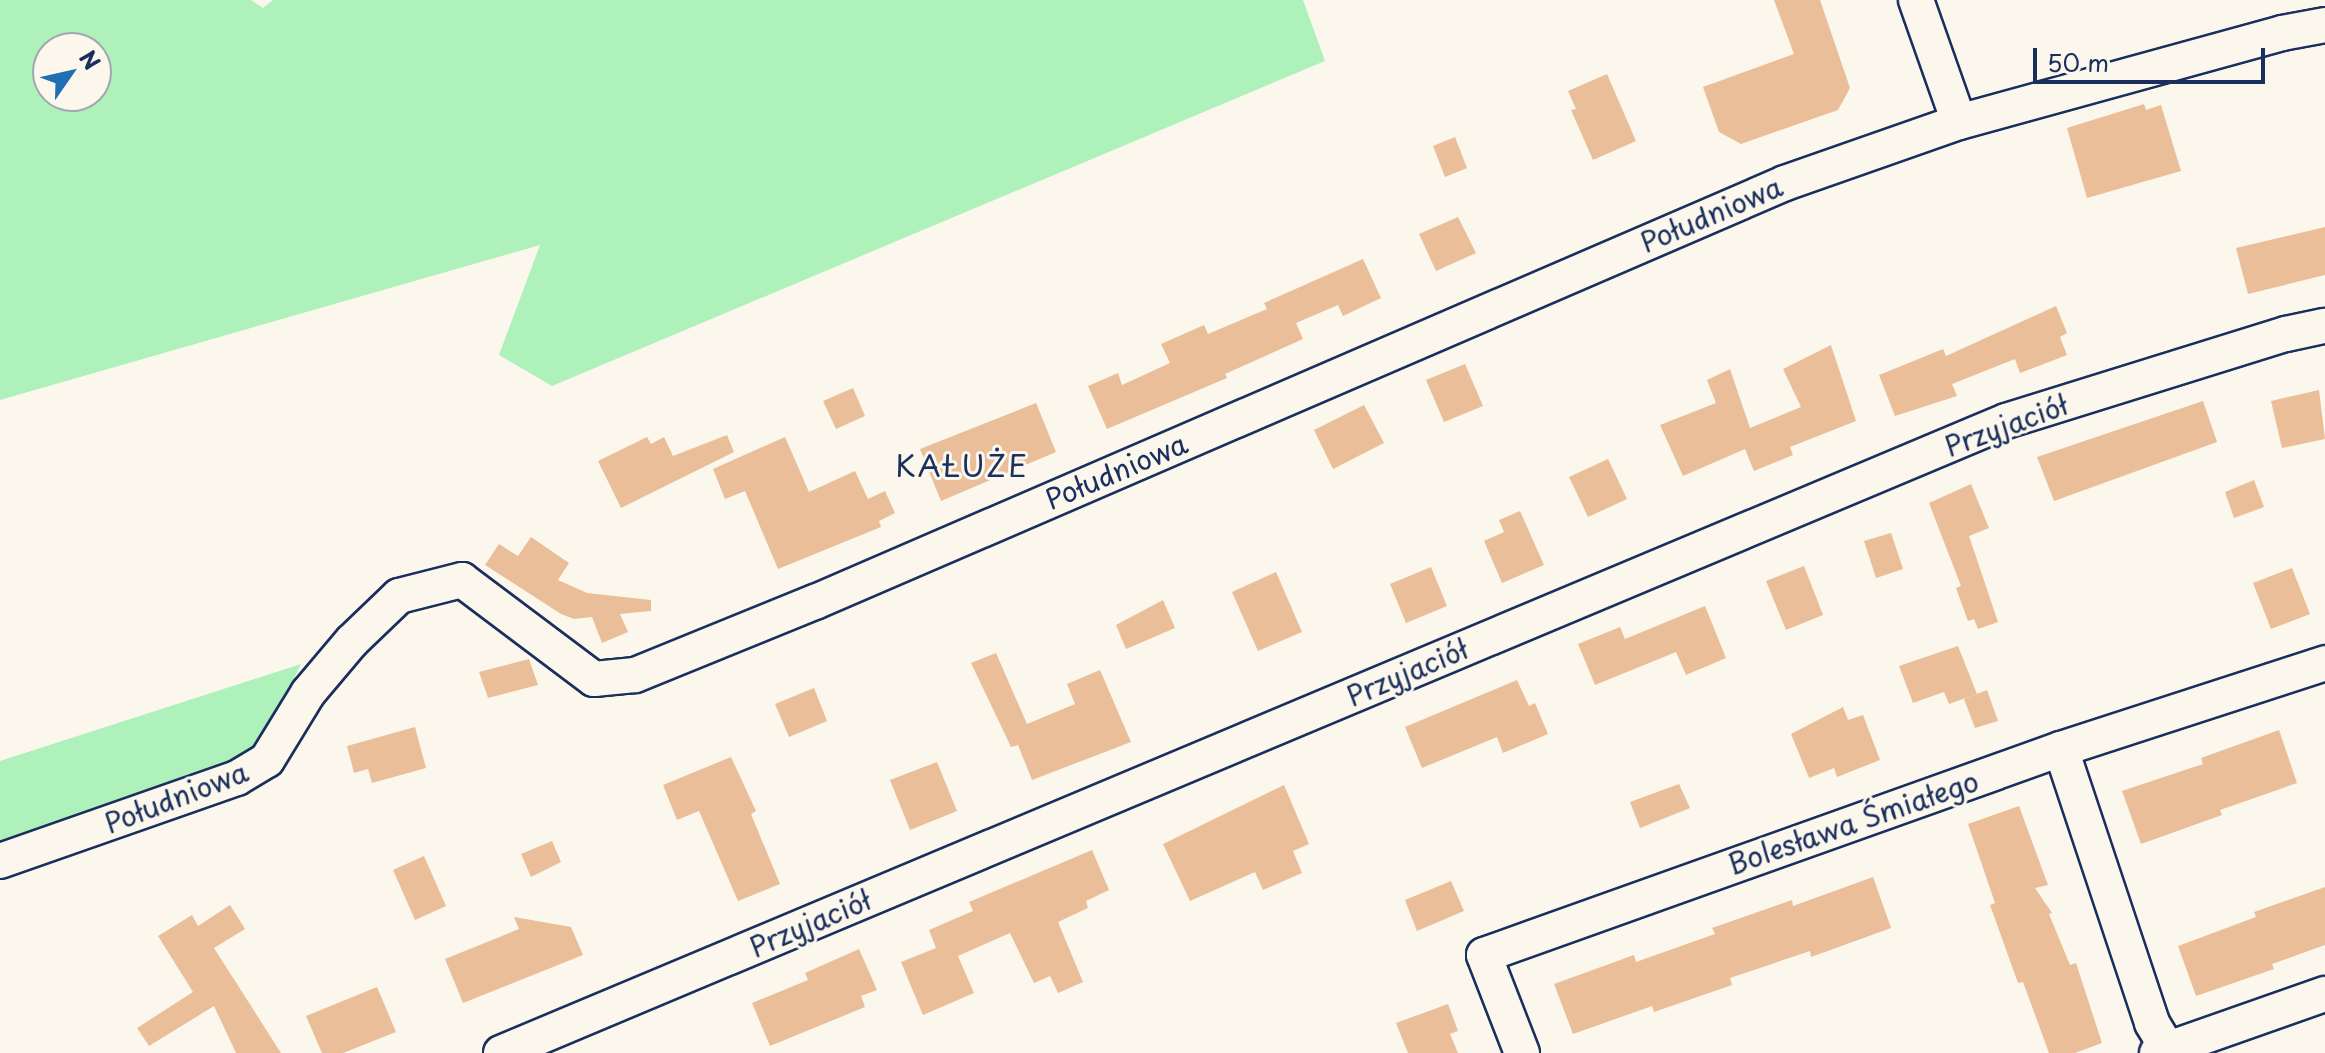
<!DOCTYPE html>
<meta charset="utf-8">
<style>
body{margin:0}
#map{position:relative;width:2325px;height:1053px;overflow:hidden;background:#fbf7ec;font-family:"Playpen Sans",sans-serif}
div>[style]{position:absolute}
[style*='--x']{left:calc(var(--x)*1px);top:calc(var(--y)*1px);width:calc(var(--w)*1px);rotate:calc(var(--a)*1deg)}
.green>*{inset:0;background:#aef1bb}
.building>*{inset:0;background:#e9be98}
.roads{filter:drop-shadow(2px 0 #1b2f5e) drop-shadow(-2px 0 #1b2f5e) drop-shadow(0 2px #1b2f5e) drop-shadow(0 -2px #1b2f5e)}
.minor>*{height:34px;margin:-17px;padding:0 17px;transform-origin:17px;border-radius:17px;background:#fbf7ec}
span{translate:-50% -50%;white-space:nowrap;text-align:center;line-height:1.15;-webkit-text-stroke:6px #fbf7ec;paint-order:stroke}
.street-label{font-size:28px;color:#1b2f5e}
.neighbourhood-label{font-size:30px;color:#1b2f5e;letter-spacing:2px}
.north{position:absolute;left:32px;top:32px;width:80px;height:80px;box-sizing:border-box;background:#fbf7ec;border:2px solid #a1a7b3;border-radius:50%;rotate:56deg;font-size:22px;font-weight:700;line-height:32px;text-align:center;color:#1b2f5e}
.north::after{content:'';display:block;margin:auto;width:28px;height:36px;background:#1f6fb2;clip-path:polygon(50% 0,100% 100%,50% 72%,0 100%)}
.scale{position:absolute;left:2033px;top:48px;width:232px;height:36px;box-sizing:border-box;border:4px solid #1b2f5e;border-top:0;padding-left:10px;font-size:24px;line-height:28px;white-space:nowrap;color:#1b2f5e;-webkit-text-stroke:6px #fbf7ec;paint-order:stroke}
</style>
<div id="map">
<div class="green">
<div style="clip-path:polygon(evenodd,0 0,251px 0,263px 8px,273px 0,1303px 0,1325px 61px,552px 386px,499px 355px,540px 245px,0 400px,0 0,48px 48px,96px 48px,96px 96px,48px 96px,48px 48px)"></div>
<div style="clip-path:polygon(301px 664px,265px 737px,223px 770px,0 844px,0 761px)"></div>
</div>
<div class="building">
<div style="clip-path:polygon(1774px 0,1820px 0,1850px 88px,1838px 110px,1741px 144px,1719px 132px,1703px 87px,1794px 54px)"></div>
<div style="clip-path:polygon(1607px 74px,1636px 141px,1593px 160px,1571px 110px,1576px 109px,1568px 91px)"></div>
<div style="clip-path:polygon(2144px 104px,2146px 110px,2161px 105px,2181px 171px,2087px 198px,2067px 128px)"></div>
<div style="clip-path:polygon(1455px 137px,1467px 168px,1445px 177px,1433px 146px)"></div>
<div style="clip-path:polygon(1458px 217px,1476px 253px,1436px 271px,1419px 234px)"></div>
<div style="clip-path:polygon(2325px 227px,2325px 275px,2248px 294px,2236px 248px)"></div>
<div style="clip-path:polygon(1363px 259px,1381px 298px,1343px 316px,1338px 305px,1296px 323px,1303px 339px,1225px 374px,1227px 378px,1107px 429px,1088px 386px,1118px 373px,1122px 385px,1170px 363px,1161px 344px,1204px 325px,1208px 334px,1267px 309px,1264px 303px)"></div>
<div style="clip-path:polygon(2056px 306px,2067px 333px,2060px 337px,2067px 355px,2020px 373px,2015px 359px,1952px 384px,1957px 396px,1895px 416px,1879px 375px,1943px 349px,1946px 356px)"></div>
<div style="clip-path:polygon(1831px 345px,1856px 421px,1790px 447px,1793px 455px,1754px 471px,1745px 449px,1683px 476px,1660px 425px,1716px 403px,1707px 380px,1730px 369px,1750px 428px,1801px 407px,1783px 369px)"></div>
<div style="clip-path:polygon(1465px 364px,1483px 406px,1444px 422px,1426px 380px)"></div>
<div style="clip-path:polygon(853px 388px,865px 416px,836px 429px,823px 401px)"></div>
<div style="clip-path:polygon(2319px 390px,2325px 439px,2282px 448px,2271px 401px)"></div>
<div style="clip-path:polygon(2203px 401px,2217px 442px,2054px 501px,2037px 457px)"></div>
<div style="clip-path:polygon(1036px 403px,1056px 452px,941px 501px,920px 449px)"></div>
<div style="clip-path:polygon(1364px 405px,1384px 443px,1333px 469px,1314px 430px)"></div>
<div style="clip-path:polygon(727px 435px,734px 452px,621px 508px,598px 461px,647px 437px,651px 444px,664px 437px,673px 456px)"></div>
<div style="clip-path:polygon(785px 437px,809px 492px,855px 471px,868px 499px,885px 491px,895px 513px,879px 521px,881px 527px,778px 569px,745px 491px,725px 499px,713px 469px)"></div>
<div style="clip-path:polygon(1608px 459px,1627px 499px,1588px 517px,1569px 477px)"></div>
<div style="clip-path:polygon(2254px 480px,2264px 507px,2234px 518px,2225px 492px)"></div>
<div style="clip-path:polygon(1971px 484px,1989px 528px,1969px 536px,1998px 622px,1978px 629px,1974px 619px,1968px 621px,1956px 588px,1961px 586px,1929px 503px)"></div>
<div style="clip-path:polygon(1520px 511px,1544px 565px,1502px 583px,1484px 541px,1504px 532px,1499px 520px)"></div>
<div style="clip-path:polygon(1891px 533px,1903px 569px,1876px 578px,1864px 541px)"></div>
<div style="clip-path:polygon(531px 537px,569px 563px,558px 580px,587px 593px,651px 600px,651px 611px,620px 614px,628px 632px,602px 643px,592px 617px,574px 619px,561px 614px,485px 565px,499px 544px,518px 556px)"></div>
<div style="clip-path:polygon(1804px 566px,1823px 615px,1786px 630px,1766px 581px)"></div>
<div style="clip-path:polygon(1431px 567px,1447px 606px,1406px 623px,1390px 584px)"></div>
<div style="clip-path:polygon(2292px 568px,2310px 614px,2271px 629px,2253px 583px)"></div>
<div style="clip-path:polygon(1276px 572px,1302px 632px,1258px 651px,1232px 592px)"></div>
<div style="clip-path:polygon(1163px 600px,1175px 628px,1126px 649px,1116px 625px)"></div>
<div style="clip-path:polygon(1705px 606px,1726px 658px,1686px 675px,1676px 652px,1595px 685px,1578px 644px,1620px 627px,1625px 639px)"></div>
<div style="clip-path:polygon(1958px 646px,1977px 694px,1949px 704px,1944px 692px,1913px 703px,1899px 666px)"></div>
<div style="clip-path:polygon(996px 653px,1027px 724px,1075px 704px,1067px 684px,1100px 670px,1131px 742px,1032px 780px,1018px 745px,1011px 747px,971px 663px)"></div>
<div style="clip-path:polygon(529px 659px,538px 685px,488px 698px,479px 672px)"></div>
<div style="clip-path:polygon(1517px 680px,1529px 706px,1535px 703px,1548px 734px,1503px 753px,1497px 737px,1422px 768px,1405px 727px)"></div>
<div style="clip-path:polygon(814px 688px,827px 721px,789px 737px,775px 704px)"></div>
<div style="clip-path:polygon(1987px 690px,1998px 721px,1975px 728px,1964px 699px)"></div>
<div style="clip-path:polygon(1843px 707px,1848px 720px,1863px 715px,1880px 760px,1837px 777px,1834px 768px,1809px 778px,1791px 734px)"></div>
<div style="clip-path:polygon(415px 727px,426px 768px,372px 783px,368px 769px,354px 773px,347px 746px)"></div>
<div style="clip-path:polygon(2279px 730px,2297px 783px,2220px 810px,2222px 815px,2141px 844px,2122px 791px,2203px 764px,2201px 758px)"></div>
<div style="clip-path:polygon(731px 757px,756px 811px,751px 814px,780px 884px,738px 901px,699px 811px,677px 820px,663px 785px)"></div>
<div style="clip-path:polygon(937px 762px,957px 811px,910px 830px,890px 780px)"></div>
<div style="clip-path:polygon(1679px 784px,1690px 808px,1640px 828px,1630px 802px)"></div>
<div style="clip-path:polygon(1284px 785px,1309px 844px,1293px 851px,1302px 873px,1263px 890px,1255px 872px,1190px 901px,1163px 844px)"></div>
<div style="clip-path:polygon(2019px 806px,2048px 885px,2035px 888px,2052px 913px,2049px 914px,2070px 965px,2076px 963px,2102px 1043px,2075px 1053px,2049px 1053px,2023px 982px,2018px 983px,2009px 958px,1990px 905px,1995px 903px,1968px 824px)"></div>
<div style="clip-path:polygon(552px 841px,561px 862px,531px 877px,521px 854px)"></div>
<div style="clip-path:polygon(1092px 850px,1109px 890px,1086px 901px,1088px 908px,1058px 922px,1083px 982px,1058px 993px,1050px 976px,1034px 983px,1010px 933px,958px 956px,974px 993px,923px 1015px,901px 962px,936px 948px,929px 930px,973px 911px,969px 902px)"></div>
<div style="clip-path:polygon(424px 856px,446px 906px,415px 920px,393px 870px)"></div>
<div style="clip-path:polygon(1873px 877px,1891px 928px,1811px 957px,1810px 951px,1730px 978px,1732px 985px,1654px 1012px,1652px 1006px,1573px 1034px,1554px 984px,1634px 955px,1636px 962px,1715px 934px,1712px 928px,1792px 900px,1793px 906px)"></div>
<div style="clip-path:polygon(1451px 881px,1464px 911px,1417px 931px,1405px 900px)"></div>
<div style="clip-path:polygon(2325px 887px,2325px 945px,2272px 964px,2274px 969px,2196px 996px,2178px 946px,2256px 917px,2254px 912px)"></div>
<div style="clip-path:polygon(230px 905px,245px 929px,214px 948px,281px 1053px,236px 1053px,214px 1006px,149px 1046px,137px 1028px,193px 992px,158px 936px,192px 915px,198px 926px)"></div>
<div style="clip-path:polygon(514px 917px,571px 927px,583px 955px,463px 1003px,445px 959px,519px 929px)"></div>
<div style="clip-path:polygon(859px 949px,877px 990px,861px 996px,865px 1007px,770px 1046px,752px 1003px,808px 980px,805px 973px)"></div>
<div style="clip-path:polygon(377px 987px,396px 1032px,343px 1053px,322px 1053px,306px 1016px)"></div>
<div style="clip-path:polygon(1448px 1004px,1458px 1031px,1450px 1034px,1458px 1053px,1408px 1053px,1396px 1023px)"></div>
</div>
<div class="roads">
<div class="minor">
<div style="--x:1916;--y:0;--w:129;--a:70.6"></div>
<div style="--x:2061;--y:749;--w:289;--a:71.6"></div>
<div style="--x:2152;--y:1023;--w:35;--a:59"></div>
<div style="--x:0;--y:861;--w:251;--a:-19.3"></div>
<div style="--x:237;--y:778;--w:35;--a:-31"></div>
<div style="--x:267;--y:760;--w:79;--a:-58.5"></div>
<div style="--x:308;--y:693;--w:68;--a:-49.8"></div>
<div style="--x:352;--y:641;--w:65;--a:-43.8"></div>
<div style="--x:399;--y:596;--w:65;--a:-14.3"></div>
<div style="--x:462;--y:580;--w:165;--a:36.9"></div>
<div style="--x:594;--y:679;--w:41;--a:-5.6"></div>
<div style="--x:635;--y:675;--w:194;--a:-22.1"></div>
<div style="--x:815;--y:602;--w:1057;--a:-23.36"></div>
<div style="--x:1785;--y:183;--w:184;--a:-19.3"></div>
<div style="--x:1959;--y:122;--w:335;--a:-15.4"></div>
<div style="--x:2282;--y:33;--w:44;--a:-10.5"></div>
<div style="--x:501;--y:1053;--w:1632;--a:-22.78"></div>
<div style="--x:2006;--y:421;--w:293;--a:-17.3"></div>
<div style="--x:2286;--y:334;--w:40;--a:-12"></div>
<div style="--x:1522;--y:1053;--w:105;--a:-111.2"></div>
<div style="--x:1484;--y:955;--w:613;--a:-19.65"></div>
<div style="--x:2061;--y:749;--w:278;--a:-18"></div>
<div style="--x:2157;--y:1053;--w:178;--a:-19.4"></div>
</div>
</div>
<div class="street-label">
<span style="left:1711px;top:214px;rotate:-23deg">Południowa</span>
<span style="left:2006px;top:425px;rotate:-20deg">Przyjaciół</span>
<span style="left:1116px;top:471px;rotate:-23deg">Południowa</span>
<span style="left:1407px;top:672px;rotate:-23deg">Przyjaciół</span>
<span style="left:176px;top:797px;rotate:-21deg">Południowa</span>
<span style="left:1853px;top:822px;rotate:-19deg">Bolesława Śmiałego</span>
<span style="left:810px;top:923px;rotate:-23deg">Przyjaciół</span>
</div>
<div class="neighbourhood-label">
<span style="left:962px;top:465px">KAŁUŻE</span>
</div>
<div class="north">N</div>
<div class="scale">50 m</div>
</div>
